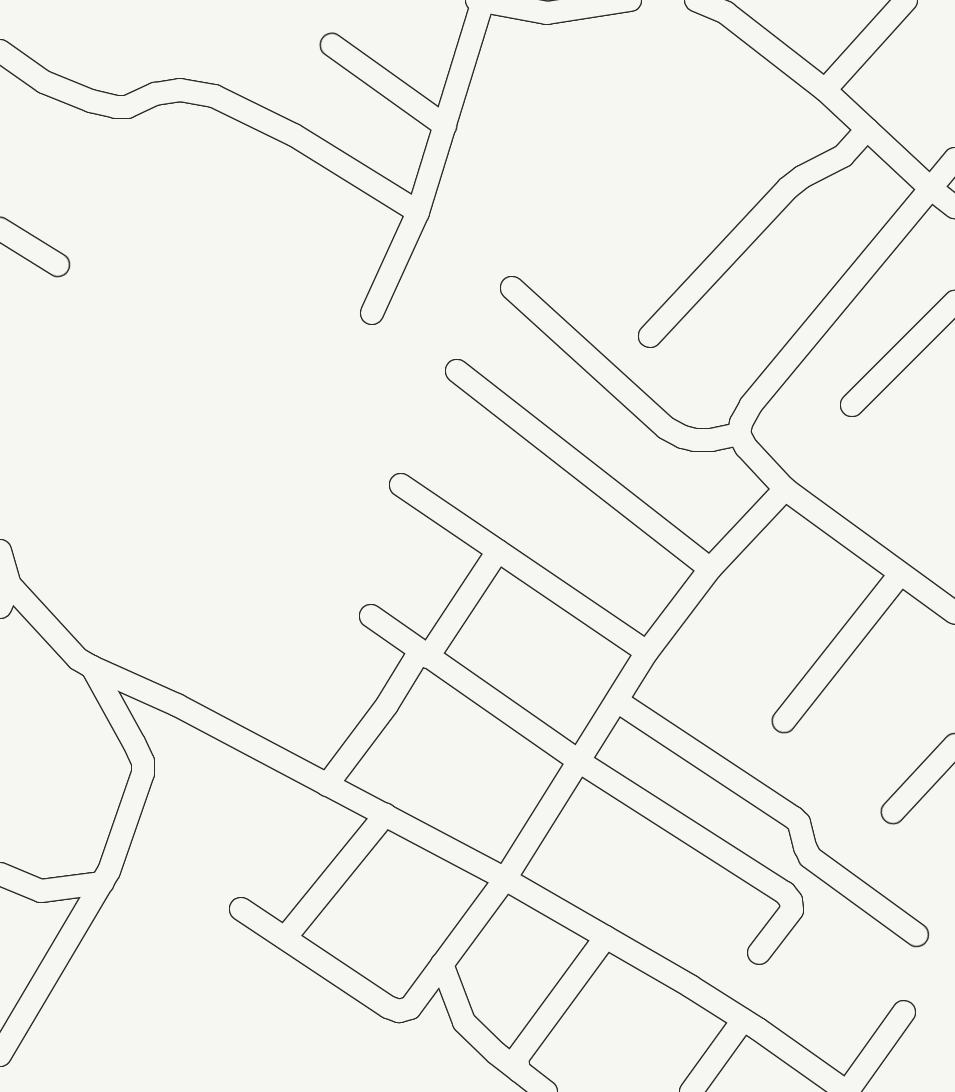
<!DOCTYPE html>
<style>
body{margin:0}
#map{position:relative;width:955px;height:1092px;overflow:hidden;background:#f6f6f2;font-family:"Balsamiq Sans",sans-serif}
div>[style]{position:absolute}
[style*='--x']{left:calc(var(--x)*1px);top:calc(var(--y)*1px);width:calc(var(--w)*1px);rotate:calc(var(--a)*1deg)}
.roads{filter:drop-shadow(1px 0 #2b2b2b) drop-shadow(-1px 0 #2b2b2b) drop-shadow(0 1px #2b2b2b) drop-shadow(0 -1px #2b2b2b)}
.minor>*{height:22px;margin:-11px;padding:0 11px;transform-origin:11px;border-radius:11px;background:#f6f6f2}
span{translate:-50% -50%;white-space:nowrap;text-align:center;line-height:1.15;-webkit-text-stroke:3px #f6f6f2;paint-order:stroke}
</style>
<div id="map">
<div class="roads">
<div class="minor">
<div style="--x:477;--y:0;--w:71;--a:10.5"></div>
<div style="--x:547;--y:13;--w:84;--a:-8.9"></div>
<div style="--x:696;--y:0;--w:33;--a:23"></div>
<div style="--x:726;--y:13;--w:125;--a:37.9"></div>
<div style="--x:825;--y:90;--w:142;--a:43"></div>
<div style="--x:929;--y:187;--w:33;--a:38"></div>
<div style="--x:332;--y:45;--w:139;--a:35.6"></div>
<div style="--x:0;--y:51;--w:54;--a:35.2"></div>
<div style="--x:44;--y:82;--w:51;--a:22"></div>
<div style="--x:91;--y:101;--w:26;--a:13"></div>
<div style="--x:116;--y:107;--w:11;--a:0"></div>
<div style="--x:127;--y:107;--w:31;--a:-25"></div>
<div style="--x:155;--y:94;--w:25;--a:-9"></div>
<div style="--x:180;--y:90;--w:35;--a:10"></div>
<div style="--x:214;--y:96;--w:89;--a:26"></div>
<div style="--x:294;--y:135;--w:146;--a:31.8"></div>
<div style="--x:825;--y:90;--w:121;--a:-48"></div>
<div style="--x:955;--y:159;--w:320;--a:129.7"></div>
<div style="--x:751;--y:405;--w:21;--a:119"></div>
<div style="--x:741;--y:423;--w:11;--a:100"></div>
<div style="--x:739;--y:434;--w:15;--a:62"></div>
<div style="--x:746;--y:447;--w:57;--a:47.1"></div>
<div style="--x:785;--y:489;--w:210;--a:36.1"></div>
<div style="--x:0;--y:229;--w:68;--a:31.8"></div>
<div style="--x:512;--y:288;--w:208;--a:42.3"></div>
<div style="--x:666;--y:428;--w:19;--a:28"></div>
<div style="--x:683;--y:437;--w:12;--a:14"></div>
<div style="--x:695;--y:440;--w:16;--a:0"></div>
<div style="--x:711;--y:440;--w:29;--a:-12"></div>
<div style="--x:372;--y:313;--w:111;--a:-65.5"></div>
<div style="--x:418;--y:212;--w:221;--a:-72.9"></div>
<div style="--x:650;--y:336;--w:202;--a:-47"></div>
<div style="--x:788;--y:188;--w:18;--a:-38"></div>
<div style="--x:802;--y:177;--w:46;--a:-27.1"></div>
<div style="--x:843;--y:156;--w:36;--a:-48"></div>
<div style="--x:457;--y:371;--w:321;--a:38"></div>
<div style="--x:852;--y:405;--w:146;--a:-45"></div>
<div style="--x:401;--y:485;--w:297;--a:34.2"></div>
<div style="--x:0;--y:551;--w:35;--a:74"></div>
<div style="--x:10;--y:585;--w:24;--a:114"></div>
<div style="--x:10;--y:585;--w:100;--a:47.4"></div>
<div style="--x:78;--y:659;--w:16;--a:30"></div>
<div style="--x:92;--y:667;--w:93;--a:24.1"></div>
<div style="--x:177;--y:705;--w:371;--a:27.9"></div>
<div style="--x:505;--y:879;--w:214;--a:30"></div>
<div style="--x:690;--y:986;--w:80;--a:32.3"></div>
<div style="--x:758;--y:1029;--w:109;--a:35.3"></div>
<div style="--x:371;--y:616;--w:255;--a:34.9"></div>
<div style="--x:580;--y:762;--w:243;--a:32.6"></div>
<div style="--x:785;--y:893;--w:10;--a:53"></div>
<div style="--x:791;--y:901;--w:9;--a:84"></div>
<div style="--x:792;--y:910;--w:54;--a:127.5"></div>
<div style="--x:428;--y:657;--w:127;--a:-56.6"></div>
<div style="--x:617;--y:701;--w:212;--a:33.5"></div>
<div style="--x:794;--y:818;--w:7;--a:45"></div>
<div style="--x:799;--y:823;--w:25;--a:76"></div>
<div style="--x:805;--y:847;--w:11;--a:63"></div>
<div style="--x:810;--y:857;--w:132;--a:36.1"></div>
<div style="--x:784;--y:721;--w:187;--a:-51.7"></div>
<div style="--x:327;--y:785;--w:100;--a:-53.1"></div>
<div style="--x:387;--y:705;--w:63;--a:-58.6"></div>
<div style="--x:893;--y:812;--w:91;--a:-47.2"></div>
<div style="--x:0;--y:874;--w:44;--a:22.5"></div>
<div style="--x:41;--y:891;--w:62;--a:-7.5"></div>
<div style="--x:241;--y:909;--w:177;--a:33.7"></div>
<div style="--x:388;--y:1007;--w:12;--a:20"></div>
<div style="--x:399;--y:1011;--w:11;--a:-15"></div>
<div style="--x:410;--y:1008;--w:160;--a:-53.6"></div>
<div style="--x:505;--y:879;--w:268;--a:-58"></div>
<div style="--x:647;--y:652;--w:104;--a:-52.8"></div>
<div style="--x:710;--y:569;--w:110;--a:-46.8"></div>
<div style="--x:285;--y:938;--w:159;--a:-50.9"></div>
<div style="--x:442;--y:964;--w:62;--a:69.2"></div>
<div style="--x:464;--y:1022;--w:45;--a:44.1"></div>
<div style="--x:496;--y:1053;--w:29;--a:38"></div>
<div style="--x:0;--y:1055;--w:214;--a:-59.4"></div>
<div style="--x:109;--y:871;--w:104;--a:-70.9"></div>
<div style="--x:143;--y:773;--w:11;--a:-90"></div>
<div style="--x:143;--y:762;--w:21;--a:-115"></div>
<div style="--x:134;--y:743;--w:87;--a:-118.9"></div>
<div style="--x:546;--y:1092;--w:34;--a:-142"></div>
<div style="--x:519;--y:1071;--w:13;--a:-99"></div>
<div style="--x:517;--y:1058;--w:150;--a:-53.7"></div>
<div style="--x:691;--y:1092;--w:89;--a:-54.2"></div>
<div style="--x:847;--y:1092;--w:98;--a:-54.5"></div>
</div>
</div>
</div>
